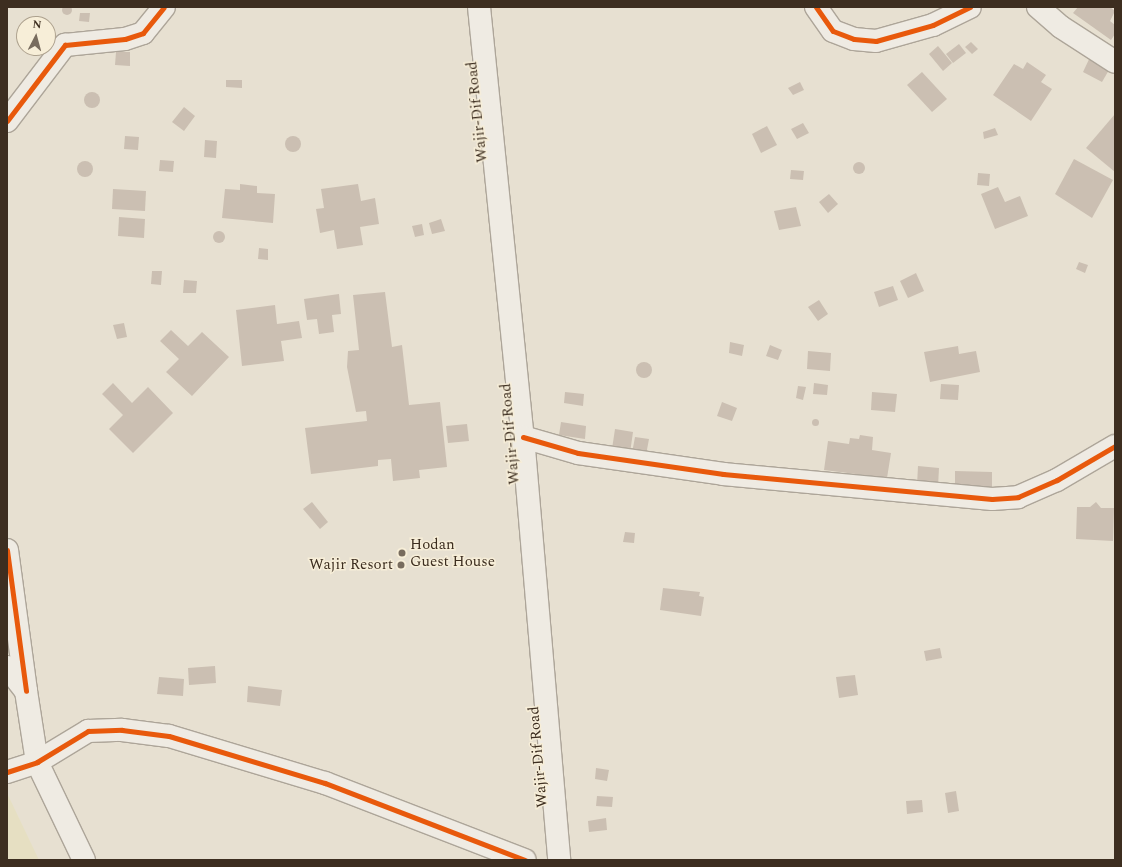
<!DOCTYPE html>
<style>
body{margin:0}
#map{position:relative;width:1122px;height:867px;overflow:hidden;background:#e7e0d1;font-family:Spectral,serif}
div>[style]{position:absolute}
[style*='--x']{left:calc(var(--x)*1px);top:calc(var(--y)*1px);width:calc(var(--w)*1px);rotate:calc(var(--a)*1deg)}
.farmland>*{inset:0;background:#e6dfc2}
.building>*{inset:0;background:#cbbfb2}
.round{border-radius:50%}
.roads{filter:drop-shadow(1px 0 #ada599) drop-shadow(-1px 0 #ada599) drop-shadow(0 1px #ada599) drop-shadow(0 -1px #ada599)}
.minor>*{height:22px;margin:-11px;padding:0 11px;transform-origin:11px;border-radius:11px;background:#efebe3}
.secondary>*{height:22px;margin:-11px;padding:0 11px;transform-origin:11px;border-radius:11px;background:#efebe3}
.cycleway>*{height:5px;margin:-2.5px;padding:0 2.5px;transform-origin:2.5px;border-radius:2.5px;background:#e8590c}
.dots>*{width:11px;height:11px;translate:-50% -50%;box-sizing:border-box;border:2px solid #f7eed8;border-radius:50%}
span{translate:-50% -50%;white-space:nowrap;text-align:center;line-height:1.15;-webkit-text-stroke:3px #f7eed8;paint-order:stroke}
.street-label{font-size:15px;color:#3d2e20}
.poi-label{font-size:15px;color:#3d2e20}
.left{translate:0 -50%;text-align:left}
.right{translate:-100% -50%;text-align:right}
.frame{position:absolute;inset:0;border:8px solid #3d2e20;pointer-events:none}
.north{position:absolute;left:16px;top:16px;width:40px;height:40px;box-sizing:border-box;background:#f7eed8;border:1px solid #ada18e;border-radius:50%;rotate:6deg;font-size:11px;font-weight:700;line-height:16px;text-align:center;color:#3d2e20}
.north::after{content:'';display:block;margin:auto;width:14px;height:18px;background:#786c5e;clip-path:polygon(50% 0,100% 100%,50% 72%,0 100%)}
</style>
<div id="map">
<div class="farmland">
<div style="clip-path:polygon(7px 793px,39px 860px,7px 860px)"></div>
</div>
<div class="building">
<div class="round" style="left:62px;top:5px;width:10px;height:10px"></div>
<div style="clip-path:polygon(1078px 7px,1110px 7px,1115px 11px,1110px 21px,1115px 25px,1115px 34px,1111px 40px,1073px 13px)"></div>
<div style="clip-path:polygon(80px 13px,90px 13px,89px 22px,79px 21px)"></div>
<div style="clip-path:polygon(971px 42px,978px 49px,972px 54px,965px 47px)"></div>
<div style="clip-path:polygon(959px 44px,966px 53px,953px 63px,946px 54px)"></div>
<div style="clip-path:polygon(938px 46px,952px 63px,943px 71px,929px 54px)"></div>
<div style="clip-path:polygon(116px 52px,130px 52px,130px 66px,115px 65px)"></div>
<div style="clip-path:polygon(1092px 53px,1113px 63px,1102px 82px,1083px 72px)"></div>
<div style="clip-path:polygon(1027px 62px,1046px 75px,1041px 82px,1052px 89px,1031px 121px,993px 95px,1014px 64px,1023px 69px)"></div>
<div style="clip-path:polygon(922px 72px,947px 99px,932px 112px,907px 85px)"></div>
<div style="clip-path:polygon(226px 80px,242px 80px,242px 88px,226px 87px)"></div>
<div style="clip-path:polygon(800px 82px,804px 90px,793px 95px,788px 88px)"></div>
<div class="round" style="left:84px;top:92px;width:16px;height:16px"></div>
<div style="clip-path:polygon(184px 107px,195px 116px,184px 131px,172px 122px)"></div>
<div style="clip-path:polygon(1115px 114px,1115px 172px,1086px 148px)"></div>
<div style="clip-path:polygon(803px 123px,809px 133px,797px 139px,791px 129px)"></div>
<div style="clip-path:polygon(767px 126px,777px 145px,761px 153px,752px 134px)"></div>
<div style="clip-path:polygon(995px 128px,998px 135px,984px 139px,983px 132px)"></div>
<div class="round" style="left:285px;top:136px;width:16px;height:16px"></div>
<div style="clip-path:polygon(125px 136px,139px 137px,138px 150px,124px 149px)"></div>
<div style="clip-path:polygon(205px 140px,217px 141px,216px 158px,204px 157px)"></div>
<div style="clip-path:polygon(1074px 159px,1113px 180px,1092px 218px,1055px 194px)"></div>
<div style="clip-path:polygon(160px 160px,174px 161px,173px 172px,159px 171px)"></div>
<div class="round" style="left:77px;top:161px;width:16px;height:16px"></div>
<div class="round" style="left:853px;top:162px;width:12px;height:12px"></div>
<div style="clip-path:polygon(791px 170px,804px 171px,803px 180px,790px 179px)"></div>
<div style="clip-path:polygon(978px 173px,990px 174px,989px 186px,977px 185px)"></div>
<div style="clip-path:polygon(240px 184px,257px 186px,257px 193px,275px 194px,273px 223px,222px 218px,225px 189px,240px 190px)"></div>
<div style="clip-path:polygon(358px 184px,361px 201px,375px 198px,379px 224px,360px 227px,363px 245px,337px 249px,334px 230px,320px 233px,316px 209px,324px 208px,321px 189px)"></div>
<div style="clip-path:polygon(998px 187px,1005px 202px,1020px 196px,1028px 216px,995px 229px,981px 194px)"></div>
<div style="clip-path:polygon(113px 189px,146px 191px,145px 211px,112px 209px)"></div>
<div style="clip-path:polygon(829px 194px,838px 204px,828px 213px,819px 202px)"></div>
<div style="clip-path:polygon(796px 207px,801px 226px,779px 230px,774px 211px)"></div>
<div style="clip-path:polygon(119px 217px,145px 219px,144px 238px,118px 236px)"></div>
<div style="clip-path:polygon(441px 219px,445px 231px,432px 234px,429px 223px)"></div>
<div style="clip-path:polygon(422px 224px,424px 235px,415px 237px,412px 226px)"></div>
<div class="round" style="left:213px;top:231px;width:12px;height:12px"></div>
<div style="clip-path:polygon(259px 248px,268px 249px,268px 260px,258px 259px)"></div>
<div style="clip-path:polygon(1079px 262px,1088px 265px,1085px 273px,1076px 269px)"></div>
<div style="clip-path:polygon(152px 271px,162px 271px,161px 285px,151px 284px)"></div>
<div style="clip-path:polygon(916px 273px,924px 291px,908px 298px,900px 281px)"></div>
<div style="clip-path:polygon(184px 280px,197px 281px,196px 293px,183px 293px)"></div>
<div style="clip-path:polygon(893px 286px,898px 300px,879px 307px,874px 292px)"></div>
<div style="clip-path:polygon(385px 292px,392px 347px,402px 345px,409px 405px,440px 402px,447px 467px,419px 470px,420px 478px,393px 481px,391px 459px,378px 460px,378px 466px,311px 474px,305px 428px,367px 421px,366px 411px,356px 412px,347px 367px,348px 351px,359px 350px,353px 295px)"></div>
<div style="clip-path:polygon(339px 294px,341px 314px,332px 315px,334px 332px,319px 334px,317px 319px,307px 320px,304px 299px)"></div>
<div style="clip-path:polygon(819px 300px,828px 314px,818px 321px,808px 307px)"></div>
<div style="clip-path:polygon(275px 305px,277px 324px,299px 321px,302px 338px,281px 341px,284px 361px,242px 366px,236px 310px)"></div>
<div style="clip-path:polygon(124px 323px,127px 337px,117px 339px,113px 325px)"></div>
<div style="clip-path:polygon(171px 330px,188px 346px,202px 332px,229px 357px,192px 396px,166px 372px,179px 359px,160px 341px)"></div>
<div style="clip-path:polygon(730px 342px,744px 345px,742px 356px,729px 353px)"></div>
<div style="clip-path:polygon(770px 345px,782px 350px,778px 360px,766px 356px)"></div>
<div style="clip-path:polygon(958px 346px,959px 354px,976px 351px,980px 372px,930px 382px,924px 352px)"></div>
<div style="clip-path:polygon(808px 351px,831px 353px,830px 371px,807px 369px)"></div>
<div class="round" style="left:636px;top:362px;width:16px;height:16px"></div>
<div style="clip-path:polygon(113px 383px,132px 403px,148px 387px,173px 413px,133px 453px,109px 429px,123px 415px,102px 394px)"></div>
<div style="clip-path:polygon(814px 383px,828px 385px,827px 395px,813px 394px)"></div>
<div style="clip-path:polygon(941px 384px,959px 385px,958px 400px,940px 399px)"></div>
<div style="clip-path:polygon(798px 386px,806px 387px,803px 400px,796px 398px)"></div>
<div style="clip-path:polygon(565px 392px,584px 394px,583px 406px,564px 403px)"></div>
<div style="clip-path:polygon(872px 392px,897px 394px,895px 412px,871px 410px)"></div>
<div style="clip-path:polygon(722px 402px,737px 408px,732px 421px,717px 416px)"></div>
<div class="round" style="left:811.5px;top:418.5px;width:7px;height:7px"></div>
<div style="clip-path:polygon(561px 422px,586px 426px,585px 439px,559px 435px)"></div>
<div style="clip-path:polygon(467px 424px,469px 441px,448px 443px,446px 426px)"></div>
<div style="clip-path:polygon(615px 429px,633px 432px,630px 453px,612px 449px)"></div>
<div style="clip-path:polygon(860px 435px,873px 437px,872px 450px,891px 453px,887px 478px,824px 470px,828px 441px,849px 444px,850px 438px,859px 439px)"></div>
<div style="clip-path:polygon(635px 437px,649px 439px,646px 455px,632px 453px)"></div>
<div style="clip-path:polygon(918px 466px,939px 468px,938px 487px,917px 485px)"></div>
<div style="clip-path:polygon(955px 471px,992px 472px,992px 492px,955px 492px)"></div>
<div style="clip-path:polygon(312px 502px,328px 522px,320px 529px,303px 509px)"></div>
<div style="clip-path:polygon(1096px 502px,1101px 508px,1114px 508px,1113px 541px,1076px 539px,1077px 507px,1090px 507px)"></div>
<div style="clip-path:polygon(625px 532px,635px 533px,634px 543px,623px 542px)"></div>
<div style="clip-path:polygon(663px 588px,700px 592px,699px 596px,704px 597px,701px 616px,660px 610px)"></div>
<div style="clip-path:polygon(940px 648px,942px 658px,926px 661px,924px 651px)"></div>
<div style="clip-path:polygon(215px 666px,216px 683px,189px 685px,188px 668px)"></div>
<div style="clip-path:polygon(855px 675px,858px 695px,839px 698px,836px 677px)"></div>
<div style="clip-path:polygon(159px 677px,184px 679px,183px 696px,157px 694px)"></div>
<div style="clip-path:polygon(248px 686px,282px 690px,280px 706px,247px 702px)"></div>
<div style="clip-path:polygon(596px 768px,609px 770px,607px 781px,595px 779px)"></div>
<div style="clip-path:polygon(956px 791px,959px 811px,948px 813px,945px 793px)"></div>
<div style="clip-path:polygon(597px 796px,613px 797px,612px 807px,596px 806px)"></div>
<div style="clip-path:polygon(922px 800px,923px 812px,907px 814px,906px 801px)"></div>
<div style="clip-path:polygon(606px 818px,607px 830px,589px 832px,588px 821px)"></div>
</div>
<div class="roads">
<div class="minor">
<div style="--x:816;--y:7;--w:29;--a:55"></div>
<div style="--x:833;--y:31;--w:22;--a:21"></div>
<div style="--x:854;--y:39;--w:22;--a:5"></div>
<div style="--x:876;--y:41;--w:59;--a:-15.7"></div>
<div style="--x:933;--y:25;--w:41;--a:-25.9"></div>
<div style="--x:1038;--y:7;--w:30;--a:41"></div>
<div style="--x:1061;--y:27;--w:64;--a:32.9"></div>
<div style="--x:7;--y:121;--w:96;--a:-52.7"></div>
<div style="--x:65;--y:45;--w:60;--a:-5.7"></div>
<div style="--x:125;--y:39;--w:19;--a:-18"></div>
<div style="--x:143;--y:33;--w:33;--a:-51"></div>
<div style="--x:523;--y:437;--w:57;--a:16.2"></div>
<div style="--x:578;--y:453;--w:147;--a:8.2"></div>
<div style="--x:723;--y:474;--w:270;--a:5.3"></div>
<div style="--x:992;--y:499;--w:26;--a:-4"></div>
<div style="--x:1018;--y:497;--w:43;--a:-23.6"></div>
<div style="--x:1057;--y:480;--w:67;--a:-30.4"></div>
<div style="--x:7;--y:550;--w:142;--a:82.3"></div>
<div style="--x:7;--y:667;--w:31;--a:52"></div>
<div style="--x:26;--y:691;--w:72;--a:81.2"></div>
<div style="--x:37;--y:762;--w:109;--a:64.4"></div>
<div style="--x:7;--y:772;--w:32;--a:-18"></div>
<div style="--x:37;--y:762;--w:60;--a:-31.3"></div>
<div style="--x:88;--y:731;--w:34;--a:-2"></div>
<div style="--x:122;--y:730;--w:47;--a:7.3"></div>
<div style="--x:169;--y:736;--w:163;--a:16.8"></div>
<div style="--x:325;--y:783;--w:214;--a:21.1"></div>
</div>
<div class="secondary">
<div style="--x:479;--y:7;--w:432;--a:84.2"></div>
<div style="--x:523;--y:437;--w:425;--a:85.1"></div>
</div>
</div>
<div class="cycleway">
<div style="--x:816;--y:7;--w:29;--a:55"></div>
<div style="--x:833;--y:31;--w:22;--a:21"></div>
<div style="--x:854;--y:39;--w:22;--a:5"></div>
<div style="--x:876;--y:41;--w:59;--a:-15.7"></div>
<div style="--x:933;--y:25;--w:41;--a:-25.9"></div>
<div style="--x:7;--y:121;--w:96;--a:-52.7"></div>
<div style="--x:65;--y:45;--w:60;--a:-5.7"></div>
<div style="--x:125;--y:39;--w:19;--a:-18"></div>
<div style="--x:143;--y:33;--w:33;--a:-51"></div>
<div style="--x:523;--y:437;--w:57;--a:16.2"></div>
<div style="--x:578;--y:453;--w:147;--a:8.2"></div>
<div style="--x:723;--y:474;--w:270;--a:5.3"></div>
<div style="--x:992;--y:499;--w:26;--a:-4"></div>
<div style="--x:1018;--y:497;--w:43;--a:-23.6"></div>
<div style="--x:1057;--y:480;--w:67;--a:-30.4"></div>
<div style="--x:7;--y:550;--w:142;--a:82.3"></div>
<div style="--x:7;--y:772;--w:32;--a:-18"></div>
<div style="--x:37;--y:762;--w:60;--a:-31.3"></div>
<div style="--x:88;--y:731;--w:34;--a:-2"></div>
<div style="--x:122;--y:730;--w:47;--a:7.3"></div>
<div style="--x:169;--y:736;--w:163;--a:16.8"></div>
<div style="--x:325;--y:783;--w:214;--a:21.1"></div>
</div>
<div class="dots">
<div style="left:402px;top:553px;background:#786c5e"></div>
<div style="left:401px;top:565px;background:#786c5e"></div>
</div>
<div class="street-label">
<span style="left:477px;top:112px;rotate:-96deg">Wajir-Dif Road</span>
<span style="left:510px;top:434px;rotate:-95deg">Wajir-Dif Road</span>
<span style="left:538px;top:757px;rotate:-95deg">Wajir-Dif Road</span>
</div>
<div class="poi-label">
<span class="left" style="left:410px;top:553px">Hodan<br>Guest House</span>
<span class="right" style="left:393px;top:565px">Wajir Resort</span>
</div>
<div class="frame"></div>
<div class="north">N</div>
</div>
